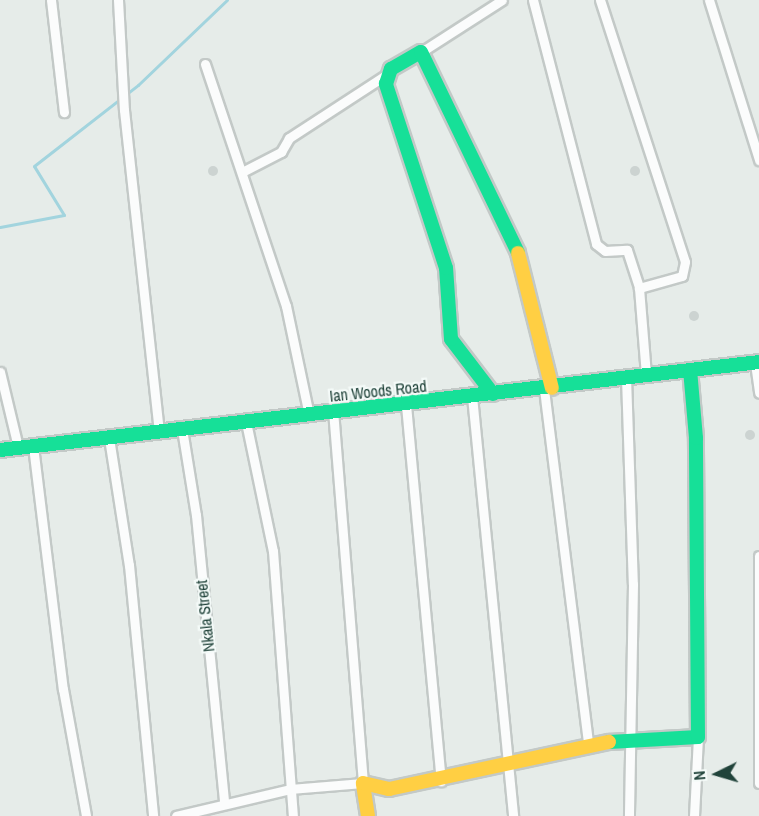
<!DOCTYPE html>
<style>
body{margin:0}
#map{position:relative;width:759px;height:816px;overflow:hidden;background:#e6ece9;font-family:"Archivo Narrow",sans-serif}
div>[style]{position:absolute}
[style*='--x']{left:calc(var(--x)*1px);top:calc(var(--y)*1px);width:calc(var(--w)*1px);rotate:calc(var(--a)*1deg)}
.stream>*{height:3px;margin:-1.5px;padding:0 1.5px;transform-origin:1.5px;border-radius:1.5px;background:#a2d4de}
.building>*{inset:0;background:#ccd3d1}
.round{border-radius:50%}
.roads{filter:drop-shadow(2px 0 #c3c9c7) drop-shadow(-2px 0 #c3c9c7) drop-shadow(0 2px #c3c9c7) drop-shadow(0 -2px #c3c9c7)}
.street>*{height:9px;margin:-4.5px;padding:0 4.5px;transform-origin:4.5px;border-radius:4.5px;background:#fbfcfc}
.fast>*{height:14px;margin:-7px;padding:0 7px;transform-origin:7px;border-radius:7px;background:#16e098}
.slow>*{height:14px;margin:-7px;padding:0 7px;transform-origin:7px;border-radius:7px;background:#ffcf43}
span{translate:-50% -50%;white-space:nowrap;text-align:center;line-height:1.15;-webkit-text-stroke:4.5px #f4faf8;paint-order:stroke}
.street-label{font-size:16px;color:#20433a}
.north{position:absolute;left:687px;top:744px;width:60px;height:60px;-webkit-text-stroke:4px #f4faf8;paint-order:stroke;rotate:265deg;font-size:16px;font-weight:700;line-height:24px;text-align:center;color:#20433a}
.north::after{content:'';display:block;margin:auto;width:21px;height:27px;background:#20433a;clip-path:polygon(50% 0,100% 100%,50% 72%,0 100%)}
</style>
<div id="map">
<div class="stream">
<div style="--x:0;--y:227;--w:65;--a:-10.6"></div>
<div style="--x:64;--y:215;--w:57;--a:-121.5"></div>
<div style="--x:34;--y:166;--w:132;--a:-37.9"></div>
<div style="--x:138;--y:85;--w:123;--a:-43.7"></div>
</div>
<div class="building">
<div class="round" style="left:208px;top:166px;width:10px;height:10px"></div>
<div class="round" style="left:630px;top:166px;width:10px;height:10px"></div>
<div class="round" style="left:689px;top:311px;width:10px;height:10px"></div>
<div class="round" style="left:745px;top:430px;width:10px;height:10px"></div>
</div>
<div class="roads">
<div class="street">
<div style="--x:51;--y:0;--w:113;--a:83.4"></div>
<div style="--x:118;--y:0;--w:110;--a:86.9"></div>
<div style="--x:124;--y:110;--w:324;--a:83.8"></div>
<div style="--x:533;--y:0;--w:252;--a:75.5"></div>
<div style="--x:596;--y:244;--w:11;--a:38"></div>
<div style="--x:605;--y:251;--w:22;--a:-3"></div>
<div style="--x:627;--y:250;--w:40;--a:72"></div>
<div style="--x:600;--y:0;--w:275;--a:72"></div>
<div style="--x:685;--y:262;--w:14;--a:102"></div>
<div style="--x:682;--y:276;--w:45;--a:164.4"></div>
<div style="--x:639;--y:288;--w:87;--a:85.4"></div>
<div style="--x:709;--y:0;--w:168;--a:72.6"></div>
<div style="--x:421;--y:52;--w:96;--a:-32.7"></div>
<div style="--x:205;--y:64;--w:255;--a:71.5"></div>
<div style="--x:286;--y:306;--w:111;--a:78.1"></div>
<div style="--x:244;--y:171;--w:42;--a:-27.2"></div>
<div style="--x:281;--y:152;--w:16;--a:-60"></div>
<div style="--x:289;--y:138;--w:117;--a:-33.1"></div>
<div style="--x:755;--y:363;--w:30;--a:82"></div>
<div style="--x:0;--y:372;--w:77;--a:76.5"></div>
<div style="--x:626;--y:377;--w:207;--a:88.1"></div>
<div style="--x:633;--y:584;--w:232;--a:91"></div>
<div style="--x:544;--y:389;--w:357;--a:82.9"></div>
<div style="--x:472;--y:396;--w:422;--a:84.4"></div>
<div style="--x:406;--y:405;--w:378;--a:84.7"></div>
<div style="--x:246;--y:422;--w:132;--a:78.2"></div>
<div style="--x:273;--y:551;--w:266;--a:85.7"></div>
<div style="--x:182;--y:429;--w:87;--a:80.8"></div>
<div style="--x:196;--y:515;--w:289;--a:84.4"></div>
<div style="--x:109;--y:438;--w:129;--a:81.1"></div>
<div style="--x:129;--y:565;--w:252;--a:84.5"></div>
<div style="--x:33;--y:446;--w:245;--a:83"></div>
<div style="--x:63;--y:689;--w:129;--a:79.7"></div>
<div style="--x:759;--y:556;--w:227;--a:90"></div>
<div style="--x:176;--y:816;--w:117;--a:-13.3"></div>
<div style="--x:290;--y:789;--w:73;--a:-4.7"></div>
<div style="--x:363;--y:783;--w:371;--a:-94.6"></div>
<div style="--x:694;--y:816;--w:79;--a:-87.1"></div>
</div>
<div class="fast">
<div style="--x:493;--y:394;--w:69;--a:-127.4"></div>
<div style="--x:451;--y:339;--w:71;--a:-94"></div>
<div style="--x:446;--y:268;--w:194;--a:-108.1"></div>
<div style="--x:386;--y:84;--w:16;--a:-72"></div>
<div style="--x:391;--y:69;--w:34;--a:-30"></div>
<div style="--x:421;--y:52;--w:223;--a:64.2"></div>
<div style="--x:0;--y:450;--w:764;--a:-6.61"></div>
<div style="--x:609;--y:742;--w:89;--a:-3.2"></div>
<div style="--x:698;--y:737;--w:299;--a:-90.4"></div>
<div style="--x:696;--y:438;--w:68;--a:-95"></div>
</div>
<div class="slow">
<div style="--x:518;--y:253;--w:139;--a:75.9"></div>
<div style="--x:368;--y:816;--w:33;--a:-99"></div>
<div style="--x:363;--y:783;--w:27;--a:13"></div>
<div style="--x:389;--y:789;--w:225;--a:-12.1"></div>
</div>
</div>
<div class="street-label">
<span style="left:378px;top:391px;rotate:-6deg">Ian Woods Road</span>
<span style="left:205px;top:616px;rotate:-96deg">Nkala Street</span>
</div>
<div class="north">N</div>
</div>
